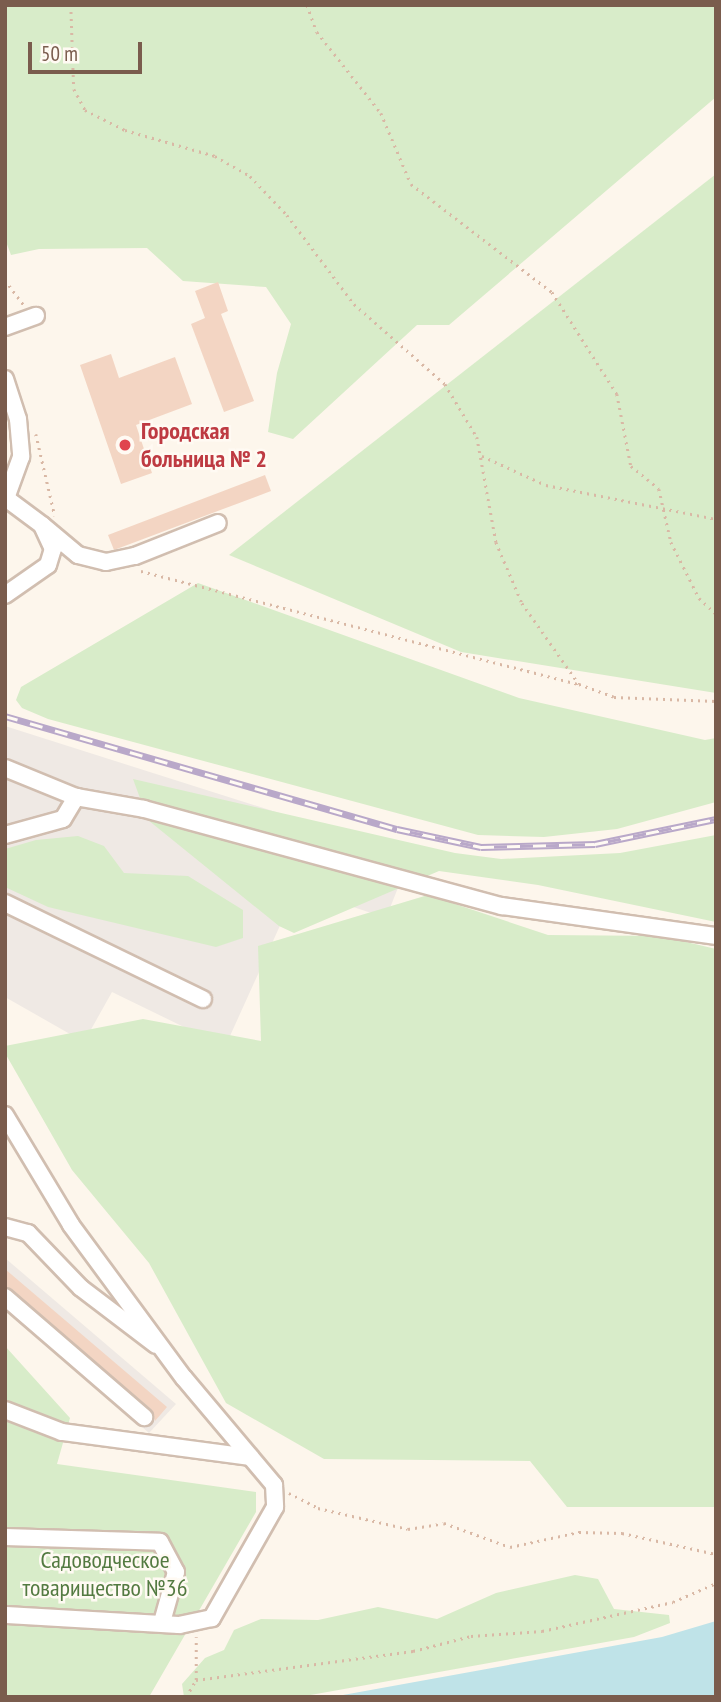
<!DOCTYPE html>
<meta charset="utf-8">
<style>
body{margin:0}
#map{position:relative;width:721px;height:1702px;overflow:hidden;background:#fdf6ec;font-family:"PT Sans Narrow",sans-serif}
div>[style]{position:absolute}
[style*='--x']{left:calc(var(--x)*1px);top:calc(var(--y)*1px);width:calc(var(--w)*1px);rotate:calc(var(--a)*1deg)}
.industrial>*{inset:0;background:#efe9e4}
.green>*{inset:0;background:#d8ecc9}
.water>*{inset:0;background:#bfe3e8}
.building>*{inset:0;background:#f3d5c3}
.path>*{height:2.5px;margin-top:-1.25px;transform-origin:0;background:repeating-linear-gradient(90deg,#d9b8a5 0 2px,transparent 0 7px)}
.roads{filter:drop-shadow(2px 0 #d1beb0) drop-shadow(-2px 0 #d1beb0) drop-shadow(0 2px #d1beb0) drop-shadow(0 -2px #d1beb0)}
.minor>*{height:16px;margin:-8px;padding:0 8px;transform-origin:8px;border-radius:8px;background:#fff}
.rail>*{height:7px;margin-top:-3.5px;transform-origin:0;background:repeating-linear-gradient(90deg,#fffaf3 0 13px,#b9a8c9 0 26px);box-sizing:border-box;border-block:2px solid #b9a8c9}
.dots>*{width:19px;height:19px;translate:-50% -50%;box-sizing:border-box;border:4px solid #fffaf3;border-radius:50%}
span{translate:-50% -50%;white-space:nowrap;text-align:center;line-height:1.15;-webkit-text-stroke:5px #fffaf3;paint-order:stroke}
.health-label{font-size:24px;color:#be3a42;font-weight:700}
.left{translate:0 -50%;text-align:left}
.park-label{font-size:24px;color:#537a41}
.frame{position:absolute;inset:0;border:7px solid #7a5c4d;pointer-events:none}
.scale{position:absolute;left:28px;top:42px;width:114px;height:32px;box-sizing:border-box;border:4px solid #7a5c4d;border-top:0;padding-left:9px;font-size:21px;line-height:24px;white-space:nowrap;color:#7a5c4d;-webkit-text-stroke:5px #fffaf3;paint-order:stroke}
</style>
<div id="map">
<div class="industrial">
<div style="clip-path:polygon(5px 726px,411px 855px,386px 918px,297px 888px,225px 1047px,112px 992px,84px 1042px,5px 997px)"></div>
<div style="clip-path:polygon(5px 1258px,176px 1404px,149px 1433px,5px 1309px)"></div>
</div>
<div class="green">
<div style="clip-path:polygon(5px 5px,716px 5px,716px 97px,449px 325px,417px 325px,293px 439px,268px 432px,277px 373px,291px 324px,266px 287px,183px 281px,147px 248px,39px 249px,11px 255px,5px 239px)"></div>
<div style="clip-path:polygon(716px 174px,716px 693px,461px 652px,229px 555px)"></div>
<div style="clip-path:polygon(198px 583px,519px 698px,705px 740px,716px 738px,716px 802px,617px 829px,544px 837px,478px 835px,48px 719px,22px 708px,16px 700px,21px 687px)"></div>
<div style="clip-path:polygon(133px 779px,455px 853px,501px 859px,620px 853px,716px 835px,716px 922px,538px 885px,439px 871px,294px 933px,279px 926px,148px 820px)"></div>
<div style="clip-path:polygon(78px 836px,104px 846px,124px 873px,188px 876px,243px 910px,243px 938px,216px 947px,48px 907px,5px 887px,5px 849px,36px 840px)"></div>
<div style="clip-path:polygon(428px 895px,548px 935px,661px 936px,716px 949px,716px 1507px,567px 1507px,530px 1461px,324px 1459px,226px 1403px,149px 1263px,72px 1170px,5px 1053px,5px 1046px,143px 1019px,261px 1041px,258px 946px)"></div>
<div style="clip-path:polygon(5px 1346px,70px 1418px,57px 1464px,256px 1492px,256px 1512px,149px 1697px,5px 1697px)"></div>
<div style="clip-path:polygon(575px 1575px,598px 1579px,614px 1609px,669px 1615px,670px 1623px,634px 1637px,305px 1696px,184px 1697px,182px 1684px,205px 1658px,224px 1650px,234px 1630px,261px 1619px,318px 1620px,378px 1607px,437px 1619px,496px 1593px)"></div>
</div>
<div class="water">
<div style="clip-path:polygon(716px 1621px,716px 1697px,332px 1697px,662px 1637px)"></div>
</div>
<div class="building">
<div style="clip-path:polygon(218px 282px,228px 311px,221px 314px,254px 401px,224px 412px,191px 324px,205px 318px,195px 291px)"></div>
<div style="clip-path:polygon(111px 354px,119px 378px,175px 357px,192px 404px,136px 425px,152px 473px,121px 484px,80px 365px)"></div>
<div style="clip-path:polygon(265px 475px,271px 491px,114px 550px,108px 535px)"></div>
<div style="clip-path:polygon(5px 1269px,167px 1407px,155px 1421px,151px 1409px,5px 1287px)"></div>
</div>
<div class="path">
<div style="--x:71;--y:5;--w:84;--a:88"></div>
<div style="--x:74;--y:89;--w:24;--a:62"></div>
<div style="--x:85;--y:110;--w:45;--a:26.6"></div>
<div style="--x:125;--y:130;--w:94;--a:16.1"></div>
<div style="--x:215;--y:156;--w:40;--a:29.7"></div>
<div style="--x:250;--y:176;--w:54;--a:46.5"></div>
<div style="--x:287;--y:215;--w:111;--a:53"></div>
<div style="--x:354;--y:304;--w:121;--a:41.3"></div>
<div style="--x:445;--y:384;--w:62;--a:58.9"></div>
<div style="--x:477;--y:437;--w:107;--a:79.7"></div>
<div style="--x:496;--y:542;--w:66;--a:66.9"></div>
<div style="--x:522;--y:603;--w:99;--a:54.9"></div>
<div style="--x:579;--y:684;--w:37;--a:20"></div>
<div style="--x:614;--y:697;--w:102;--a:2.2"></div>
<div style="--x:307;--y:5;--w:29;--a:70"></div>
<div style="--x:317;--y:32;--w:103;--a:51.7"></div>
<div style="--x:381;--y:113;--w:77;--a:67.1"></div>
<div style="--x:411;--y:184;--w:178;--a:37.5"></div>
<div style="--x:552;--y:292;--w:121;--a:57.5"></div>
<div style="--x:617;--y:394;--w:73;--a:79"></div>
<div style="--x:631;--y:466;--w:36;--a:39"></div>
<div style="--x:659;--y:489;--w:54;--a:77.2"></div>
<div style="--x:671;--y:542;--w:63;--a:63.4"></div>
<div style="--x:699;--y:598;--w:23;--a:43"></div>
<div style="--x:5;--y:280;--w:31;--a:53"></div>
<div style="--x:36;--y:434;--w:84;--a:77"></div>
<div style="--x:482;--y:456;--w:70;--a:24.4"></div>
<div style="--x:546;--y:485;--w:173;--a:11.3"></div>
<div style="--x:141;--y:571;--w:452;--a:14.5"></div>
<div style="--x:289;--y:1493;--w:33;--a:27"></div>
<div style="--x:318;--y:1508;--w:92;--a:13.1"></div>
<div style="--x:408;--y:1529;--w:36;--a:-9"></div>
<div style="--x:444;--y:1523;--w:70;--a:20"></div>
<div style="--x:510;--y:1547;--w:71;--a:-12.3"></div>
<div style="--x:579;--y:1532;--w:43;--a:1.3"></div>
<div style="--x:622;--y:1533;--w:96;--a:12.6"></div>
<div style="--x:196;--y:1680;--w:219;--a:-7.6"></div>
<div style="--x:413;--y:1651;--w:60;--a:-14.5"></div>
<div style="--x:471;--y:1636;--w:71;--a:-4"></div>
<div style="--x:542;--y:1631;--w:134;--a:-12.5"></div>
<div style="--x:673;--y:1602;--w:47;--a:-23.8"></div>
<div style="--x:186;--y:1697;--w:20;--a:-60"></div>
<div style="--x:196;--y:1680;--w:43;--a:-90"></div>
</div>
<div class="roads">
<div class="minor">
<div style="--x:5;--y:327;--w:33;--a:-20"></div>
<div style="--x:5;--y:379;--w:42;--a:72"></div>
<div style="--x:18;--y:419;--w:38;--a:85"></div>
<div style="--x:21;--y:457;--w:47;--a:110"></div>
<div style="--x:42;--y:525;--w:47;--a:39.8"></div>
<div style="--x:78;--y:555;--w:29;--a:14"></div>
<div style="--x:106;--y:562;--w:30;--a:-12"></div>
<div style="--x:135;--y:556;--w:89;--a:-21.7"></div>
<div style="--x:5;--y:595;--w:52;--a:-34.9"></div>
<div style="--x:48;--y:565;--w:17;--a:-73"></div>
<div style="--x:53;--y:549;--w:26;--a:-115"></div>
<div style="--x:42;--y:525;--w:44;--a:-143.4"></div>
<div style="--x:5;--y:768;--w:77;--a:22.2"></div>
<div style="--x:76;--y:797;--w:69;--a:10"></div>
<div style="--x:144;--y:809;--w:371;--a:15.2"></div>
<div style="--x:502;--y:906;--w:216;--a:8"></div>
<div style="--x:5;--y:835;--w:60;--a:-15.4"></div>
<div style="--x:63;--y:819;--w:26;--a:-59"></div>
<div style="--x:5;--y:903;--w:220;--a:25.9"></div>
<div style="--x:5;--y:1115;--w:128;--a:59"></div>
<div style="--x:71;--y:1225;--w:190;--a:53.6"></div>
<div style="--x:184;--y:1378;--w:140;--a:49.9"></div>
<div style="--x:274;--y:1485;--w:22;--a:87"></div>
<div style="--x:275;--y:1507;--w:128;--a:119.6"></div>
<div style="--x:212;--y:1618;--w:34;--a:168"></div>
<div style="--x:179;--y:1625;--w:174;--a:-176.7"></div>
<div style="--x:5;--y:1227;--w:24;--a:15"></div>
<div style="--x:28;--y:1233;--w:76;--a:46.1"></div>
<div style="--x:81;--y:1288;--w:94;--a:37.2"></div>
<div style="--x:5;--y:1297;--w:184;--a:40.8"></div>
<div style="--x:5;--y:1410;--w:61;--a:21.1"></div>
<div style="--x:62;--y:1432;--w:190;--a:7.6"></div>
<div style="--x:5;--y:1537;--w:155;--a:1.8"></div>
<div style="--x:160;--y:1542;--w:34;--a:62"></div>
<div style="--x:176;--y:1572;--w:52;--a:105.6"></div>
</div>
</div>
<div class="rail">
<div style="--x:5;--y:716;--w:408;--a:16.1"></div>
<div style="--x:397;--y:829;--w:86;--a:12.1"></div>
<div style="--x:481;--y:847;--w:114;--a:-1.5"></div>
<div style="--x:595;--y:844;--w:124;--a:-11.7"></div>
</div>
<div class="dots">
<div style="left:125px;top:445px;background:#e0444e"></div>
</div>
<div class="health-label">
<span class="left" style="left:141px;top:445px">Городская<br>больница № 2</span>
</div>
<div class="park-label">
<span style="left:105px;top:1574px">Садоводческое<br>товарищество №36</span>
</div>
<div class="frame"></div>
<div class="scale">50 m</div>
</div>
